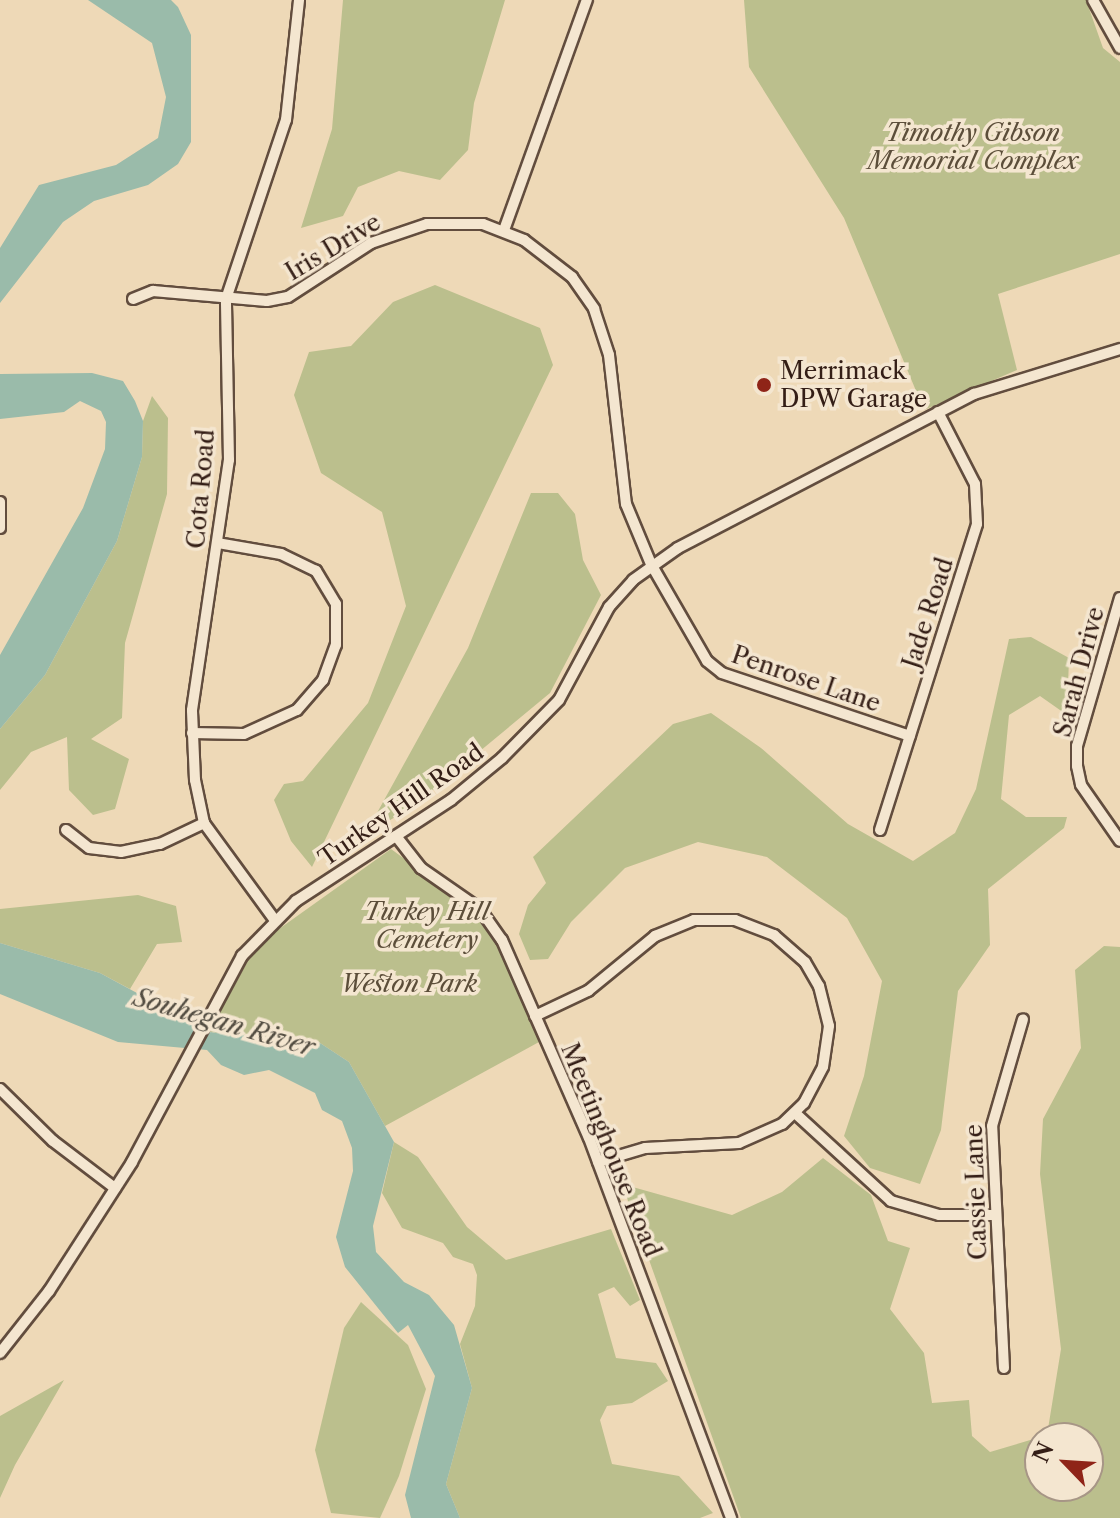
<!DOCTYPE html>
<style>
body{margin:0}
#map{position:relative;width:1120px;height:1518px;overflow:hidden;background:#eed9b7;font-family:"Libre Caslon Text",serif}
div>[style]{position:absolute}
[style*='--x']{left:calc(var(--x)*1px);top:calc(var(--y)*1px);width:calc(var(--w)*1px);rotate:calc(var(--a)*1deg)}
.green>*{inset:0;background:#bbbf8d}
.water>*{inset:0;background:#9abbaa}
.roads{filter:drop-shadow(2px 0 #624d3e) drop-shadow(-2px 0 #624d3e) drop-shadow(0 2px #624d3e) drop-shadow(0 -2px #624d3e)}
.minor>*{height:10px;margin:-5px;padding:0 5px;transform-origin:5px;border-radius:5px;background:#f4e6d0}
.dots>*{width:22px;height:22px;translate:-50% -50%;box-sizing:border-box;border:4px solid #f4e6d0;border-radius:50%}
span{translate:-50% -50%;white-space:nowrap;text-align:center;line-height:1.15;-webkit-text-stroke:7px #f4e6d0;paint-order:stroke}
.park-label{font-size:24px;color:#5c4e3a;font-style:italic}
.street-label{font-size:24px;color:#341e16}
.poi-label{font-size:24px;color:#341e16}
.left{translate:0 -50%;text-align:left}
.water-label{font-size:26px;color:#534d42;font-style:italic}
.north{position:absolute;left:1024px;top:1422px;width:80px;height:80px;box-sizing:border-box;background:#f4e6d0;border:2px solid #a79686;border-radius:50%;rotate:295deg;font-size:22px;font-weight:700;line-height:32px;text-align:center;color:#341e16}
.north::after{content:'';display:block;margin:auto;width:28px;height:36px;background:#8f2418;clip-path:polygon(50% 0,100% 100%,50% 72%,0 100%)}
</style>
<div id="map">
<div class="green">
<div style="clip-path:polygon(343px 0,505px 0,474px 103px,468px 150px,440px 180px,399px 171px,358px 187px,343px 216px,301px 228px,332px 129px)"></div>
<div style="clip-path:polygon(744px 0,1086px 0,1103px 48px,1120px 62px,1120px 254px,998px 294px,1017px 370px,924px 410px,844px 218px,749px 67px)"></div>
<div style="clip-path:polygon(435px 285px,540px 328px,553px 365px,312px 867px,291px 841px,274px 800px,284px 784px,303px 781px,368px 703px,406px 606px,382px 512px,321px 473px,294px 395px,309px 352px,351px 346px,393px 302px)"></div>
<div style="clip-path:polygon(152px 396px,168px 418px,167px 494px,125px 643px,122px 718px,91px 739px,129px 759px,115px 809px,93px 815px,69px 790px,67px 737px,31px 752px,0 790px,0 729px,45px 675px,117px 541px,142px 457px,143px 421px)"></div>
<div style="clip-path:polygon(531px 493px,558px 493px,575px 514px,583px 560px,601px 595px,550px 693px,416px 804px,387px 822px,372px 822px,468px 648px)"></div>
<div style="clip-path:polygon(1031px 637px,1069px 658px,1067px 715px,1040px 696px,1009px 715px,1001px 799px,1026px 817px,1067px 817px,1064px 828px,988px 889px,990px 945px,958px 991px,941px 1130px,920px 1184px,870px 1168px,844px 1136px,864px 1076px,882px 981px,847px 918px,767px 857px,698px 842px,625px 868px,571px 922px,548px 959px,530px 960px,519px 934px,528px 905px,546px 883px,533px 857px,673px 724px,711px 713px,761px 748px,848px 824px,913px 861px,955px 833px,976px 789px,1009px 639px)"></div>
<div style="clip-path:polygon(391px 849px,477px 912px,503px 950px,539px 1042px,385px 1126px,349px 1062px,317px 1041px,209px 1032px,250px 957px,272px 934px)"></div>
<div style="clip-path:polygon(138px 895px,176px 906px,182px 942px,157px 944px,130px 989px,100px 973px,0 943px,0 909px)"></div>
<div style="clip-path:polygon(evenodd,1104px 946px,1120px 947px,1120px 1518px,741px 1518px,622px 1184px,732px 1215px,782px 1192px,823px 1158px,871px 1195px,888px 1241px,910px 1248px,890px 1309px,924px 1353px,932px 1403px,969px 1400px,972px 1436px,990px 1452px,1047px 1435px,1061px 1349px,1040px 1174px,1043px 1119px,1081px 1048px,1075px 970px,1104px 946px,1040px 1438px,1088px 1438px,1088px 1486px,1040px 1486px,1040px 1438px)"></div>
<div style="clip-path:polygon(394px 1142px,418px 1157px,467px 1227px,506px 1260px,611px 1229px,640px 1300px,630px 1306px,614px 1287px,598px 1294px,616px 1358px,656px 1363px,668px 1381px,632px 1403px,607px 1406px,600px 1420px,612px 1464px,679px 1476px,713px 1513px,700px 1518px,460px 1518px,446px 1484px,472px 1388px,460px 1344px,475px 1306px,477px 1275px,473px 1264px,453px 1257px,443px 1243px,402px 1228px,382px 1193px)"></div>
<div style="clip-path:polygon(361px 1302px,408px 1345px,426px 1389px,399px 1476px,380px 1518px,331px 1513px,315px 1450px,344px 1328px)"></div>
<div style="clip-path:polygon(64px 1380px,15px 1465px,0 1498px,0 1416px)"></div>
</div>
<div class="water">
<div style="clip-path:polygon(88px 0,171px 0,178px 7px,191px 35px,191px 142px,178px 164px,148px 185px,94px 201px,63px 222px,0 303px,0 248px,39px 185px,116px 165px,158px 138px,166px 97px,152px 43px)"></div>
<div style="clip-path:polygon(92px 373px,123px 381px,135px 401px,143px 421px,142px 457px,117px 541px,45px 675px,0 729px,0 655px,83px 508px,105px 449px,106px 422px,101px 411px,80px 401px,64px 412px,0 419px,0 374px)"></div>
<div style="clip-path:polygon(0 943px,100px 973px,209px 1032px,317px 1041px,349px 1062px,394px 1142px,373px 1226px,376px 1252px,404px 1282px,429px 1295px,454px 1325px,472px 1388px,446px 1484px,460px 1518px,411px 1518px,405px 1495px,435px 1376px,408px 1325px,398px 1333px,345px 1267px,336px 1237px,353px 1171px,352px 1148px,342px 1121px,322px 1110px,315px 1093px,269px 1070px,244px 1075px,221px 1065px,207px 1050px,118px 1042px,0 994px)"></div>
</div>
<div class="roads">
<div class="minor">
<div style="--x:1093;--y:0;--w:55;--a:60.6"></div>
<div style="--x:504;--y:230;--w:245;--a:-70.2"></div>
<div style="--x:133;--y:299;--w:22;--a:-22"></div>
<div style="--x:153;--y:291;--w:114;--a:5"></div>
<div style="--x:267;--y:301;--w:21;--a:-11"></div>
<div style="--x:288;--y:297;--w:99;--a:-33"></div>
<div style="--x:371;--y:243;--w:59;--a:-18.7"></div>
<div style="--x:427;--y:224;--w:56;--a:0"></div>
<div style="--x:483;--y:224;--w:44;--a:21.3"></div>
<div style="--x:524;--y:240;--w:61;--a:37.6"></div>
<div style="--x:572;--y:277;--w:39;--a:55"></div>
<div style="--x:594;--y:309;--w:48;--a:71.9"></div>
<div style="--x:609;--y:355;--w:150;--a:83.5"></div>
<div style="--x:626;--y:504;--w:65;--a:67.4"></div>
<div style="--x:651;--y:564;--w:112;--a:60"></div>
<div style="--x:707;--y:661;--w:19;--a:39"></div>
<div style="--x:722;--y:673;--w:198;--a:18.5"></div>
<div style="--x:0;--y:502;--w:26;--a:90"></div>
<div style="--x:1120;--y:598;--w:154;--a:106.2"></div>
<div style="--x:1077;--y:746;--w:20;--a:90"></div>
<div style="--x:1077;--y:766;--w:19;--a:78"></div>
<div style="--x:1081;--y:785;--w:68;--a:55.1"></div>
<div style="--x:192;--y:733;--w:52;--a:1.1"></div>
<div style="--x:244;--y:734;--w:58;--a:-24.4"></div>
<div style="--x:297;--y:710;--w:40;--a:-49"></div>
<div style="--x:323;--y:680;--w:37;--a:-70"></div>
<div style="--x:336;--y:645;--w:41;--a:-90"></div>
<div style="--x:336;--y:604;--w:39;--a:-121"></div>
<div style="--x:316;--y:571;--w:39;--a:-154"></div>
<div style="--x:281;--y:554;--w:65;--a:-170.2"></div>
<div style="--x:66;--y:830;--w:29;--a:38"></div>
<div style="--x:89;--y:848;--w:32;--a:7"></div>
<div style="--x:121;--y:852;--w:40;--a:-12"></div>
<div style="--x:160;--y:844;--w:49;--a:-25.5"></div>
<div style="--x:880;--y:830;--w:321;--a:-72.4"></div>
<div style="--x:977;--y:524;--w:40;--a:-92.9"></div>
<div style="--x:975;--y:484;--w:81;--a:-117.2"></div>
<div style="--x:396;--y:836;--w:41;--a:52"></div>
<div style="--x:421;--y:868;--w:72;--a:34.8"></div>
<div style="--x:480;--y:909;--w:38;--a:55"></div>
<div style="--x:502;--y:940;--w:216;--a:66.3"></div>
<div style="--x:589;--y:1138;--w:406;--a:69.5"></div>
<div style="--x:274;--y:919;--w:119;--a:-126.1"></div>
<div style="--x:204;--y:823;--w:44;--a:-101.8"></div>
<div style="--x:195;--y:780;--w:70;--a:-92.5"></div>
<div style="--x:192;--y:710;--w:253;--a:-81.6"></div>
<div style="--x:229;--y:460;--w:161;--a:-91.1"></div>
<div style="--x:226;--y:299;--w:189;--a:-71.5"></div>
<div style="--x:286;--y:120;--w:121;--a:-83.8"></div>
<div style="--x:535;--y:1016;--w:59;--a:-25.3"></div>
<div style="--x:588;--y:991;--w:87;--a:-39.4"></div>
<div style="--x:655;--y:936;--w:42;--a:-22.3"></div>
<div style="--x:694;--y:920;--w:41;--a:0"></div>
<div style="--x:735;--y:920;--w:42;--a:21"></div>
<div style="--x:774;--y:935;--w:41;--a:41.1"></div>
<div style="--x:805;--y:962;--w:28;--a:60"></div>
<div style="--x:819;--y:986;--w:41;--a:76"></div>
<div style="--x:829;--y:1026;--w:41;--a:98.3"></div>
<div style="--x:823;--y:1067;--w:41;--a:117.8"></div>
<div style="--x:804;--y:1103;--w:30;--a:136"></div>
<div style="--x:782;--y:1124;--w:47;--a:156.2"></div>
<div style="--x:739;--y:1143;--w:94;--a:177"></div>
<div style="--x:645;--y:1148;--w:49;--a:163.4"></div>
<div style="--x:0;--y:1089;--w:74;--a:44.5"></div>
<div style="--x:53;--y:1141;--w:78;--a:37.2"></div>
<div style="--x:795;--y:1113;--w:130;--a:42.5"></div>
<div style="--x:891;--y:1201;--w:50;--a:16.3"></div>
<div style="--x:939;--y:1215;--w:57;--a:0"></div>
<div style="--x:0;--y:1353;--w:79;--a:-51.7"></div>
<div style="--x:49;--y:1291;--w:153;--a:-57.2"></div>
<div style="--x:132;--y:1162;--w:234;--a:-61.9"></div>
<div style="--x:242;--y:956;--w:77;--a:-45.5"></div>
<div style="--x:296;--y:901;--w:185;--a:-33.1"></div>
<div style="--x:451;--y:800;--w:66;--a:-39.5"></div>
<div style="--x:502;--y:758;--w:81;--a:-45.5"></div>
<div style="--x:559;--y:700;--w:106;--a:-61.7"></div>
<div style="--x:609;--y:607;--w:36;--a:-48"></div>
<div style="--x:633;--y:580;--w:55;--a:-35.4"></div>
<div style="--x:678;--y:548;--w:334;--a:-27.5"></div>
<div style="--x:974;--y:394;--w:153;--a:-17.1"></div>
<div style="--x:1004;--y:1368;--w:242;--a:-92.8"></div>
<div style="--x:992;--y:1126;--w:111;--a:-73.8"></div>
</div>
</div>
<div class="dots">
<div style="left:764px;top:385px;background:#8f2418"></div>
</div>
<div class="park-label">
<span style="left:973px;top:147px">Timothy Gibson<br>Memorial Complex</span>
<span style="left:427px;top:926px">Turkey Hill<br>Cemetery</span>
<span style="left:409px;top:984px">Weston Park</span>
</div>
<div class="street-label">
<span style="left:333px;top:247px;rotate:-31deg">Iris Drive</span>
<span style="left:201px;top:489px;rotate:-85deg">Cota Road</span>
<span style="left:928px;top:613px;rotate:-72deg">Jade Road</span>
<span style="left:1079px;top:672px;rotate:-75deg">Sarah Drive</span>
<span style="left:806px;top:679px;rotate:19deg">Penrose Lane</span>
<span style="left:401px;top:805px;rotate:-35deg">Turkey Hill Road</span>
<span style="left:611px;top:1150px;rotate:68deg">Meetinghouse Road</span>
<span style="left:976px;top:1192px;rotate:-92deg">Cassie Lane</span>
</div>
<div class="poi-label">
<span class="left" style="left:780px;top:385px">Merrimack<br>DPW Garage</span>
</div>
<div class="water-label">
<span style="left:224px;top:1023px;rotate:16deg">Souhegan River</span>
</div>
<div class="north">N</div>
</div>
